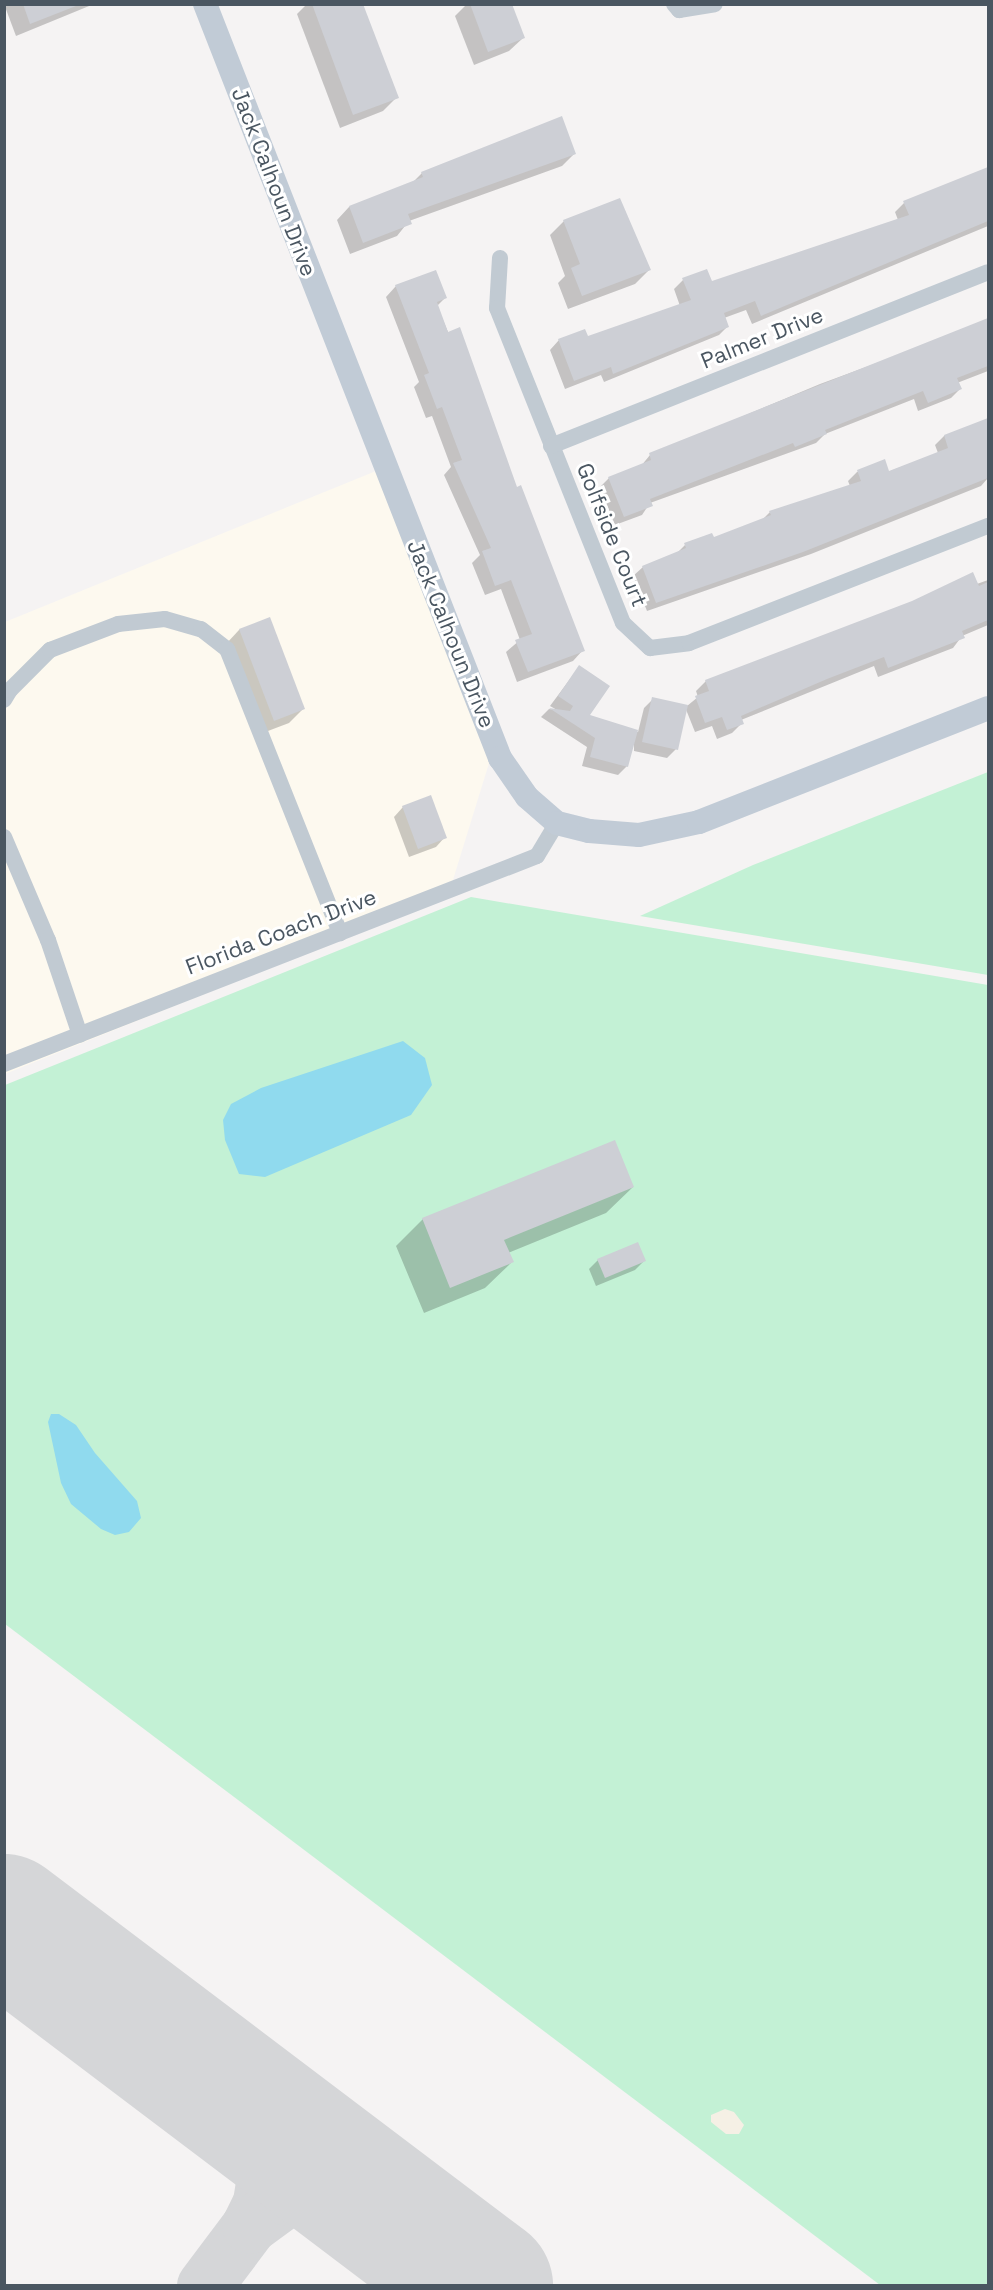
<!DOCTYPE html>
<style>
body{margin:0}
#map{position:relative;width:993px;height:2290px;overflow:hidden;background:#f5f3f3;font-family:"Space Grotesk",sans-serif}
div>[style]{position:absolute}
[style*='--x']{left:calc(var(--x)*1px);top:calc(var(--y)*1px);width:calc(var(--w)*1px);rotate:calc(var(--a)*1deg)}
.commercial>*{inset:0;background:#fdf9ef}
.green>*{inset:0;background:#c3f1d5}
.sand>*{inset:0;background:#f5f0e5}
.water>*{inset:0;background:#90daee}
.shadow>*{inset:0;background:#0003}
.taxiway>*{height:56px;margin:-28px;padding:0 28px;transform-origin:28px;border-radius:28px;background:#d5d6d8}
.runway>*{height:138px;margin:-69px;padding:0 69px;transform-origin:69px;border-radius:69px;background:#d5d6d8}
.building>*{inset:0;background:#cdcfd5}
.street>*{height:16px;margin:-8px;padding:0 8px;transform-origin:8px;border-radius:8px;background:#c1cad2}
.secondary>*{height:24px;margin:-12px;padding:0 12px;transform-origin:12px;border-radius:12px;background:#c1cbd6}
span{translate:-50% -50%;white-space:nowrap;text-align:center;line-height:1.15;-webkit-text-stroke:6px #fff;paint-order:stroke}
.street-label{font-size:22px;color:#4a5661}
.frame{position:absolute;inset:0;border:6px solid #4a5661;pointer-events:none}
</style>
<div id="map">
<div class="commercial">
<div style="clip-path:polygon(376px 471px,490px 760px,448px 896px,5px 1074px,5px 622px)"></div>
</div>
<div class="green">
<div style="clip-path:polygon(988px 772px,988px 975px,640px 916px,753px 865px)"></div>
<div style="clip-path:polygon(471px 897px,988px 985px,988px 2285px,880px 2285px,5px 1624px,5px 1085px)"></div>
</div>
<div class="sand">
<div style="clip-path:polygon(725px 2109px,734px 2112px,744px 2125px,739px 2134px,726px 2134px,711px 2122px,711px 2115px)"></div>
</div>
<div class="water">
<div style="clip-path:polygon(403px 1041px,425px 1058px,432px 1085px,411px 1115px,265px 1177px,239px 1174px,225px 1140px,223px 1120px,231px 1104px,261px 1088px)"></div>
<div style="clip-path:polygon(51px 1414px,59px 1414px,76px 1425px,95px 1453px,137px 1501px,141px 1518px,129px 1532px,115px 1535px,101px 1529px,71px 1504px,61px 1483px,48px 1422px)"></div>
</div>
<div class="shadow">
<div style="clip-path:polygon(4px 4px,94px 4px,16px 36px)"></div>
<div style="clip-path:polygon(307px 4px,361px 4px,397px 97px,383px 111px,340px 128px,297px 14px)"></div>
<div style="clip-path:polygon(467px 4px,510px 4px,523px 38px,509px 51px,474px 65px,455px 16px)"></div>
<div style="clip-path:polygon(575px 153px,562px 166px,409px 221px,397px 236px,350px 254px,337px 220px,349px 207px,412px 183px,422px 173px)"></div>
<div style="clip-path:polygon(988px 171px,988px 226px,752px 324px,746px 310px,724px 318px,728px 326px,719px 335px,604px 382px,601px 375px,565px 389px,550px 350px,559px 340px,587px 338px,680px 306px,674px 289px,683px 280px,711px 283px,898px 220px,895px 212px,904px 203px)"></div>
<div style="clip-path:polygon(564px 221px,649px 270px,635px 284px,568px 309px,558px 283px,565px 276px,550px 235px)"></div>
<div style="clip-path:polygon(396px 286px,445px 298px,437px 306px,583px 650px,573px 661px,517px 682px,506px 652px,520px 640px,501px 589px,485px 595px,472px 563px,480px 555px,444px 475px,451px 467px,432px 416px,426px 418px,414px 387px,419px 382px,386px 297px)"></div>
<div style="clip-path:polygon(988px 322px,988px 371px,957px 383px,960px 389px,951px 398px,918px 411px,914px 399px,825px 434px,816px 443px,650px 503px,642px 515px,615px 525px,600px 487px,609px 478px,641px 466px,650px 455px,820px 384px)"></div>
<div style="clip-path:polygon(988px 419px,988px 478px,981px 486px,811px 554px,647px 611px,633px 576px,643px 567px,676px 554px,685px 545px,713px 539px,761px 521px,770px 512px,850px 486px,848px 481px,857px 472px,884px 461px,888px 472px,938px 453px,935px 445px,944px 436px)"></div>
<div style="clip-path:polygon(988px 580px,988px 625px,962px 636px,953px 648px,878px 677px,874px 666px,741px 720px,742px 723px,732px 733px,717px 739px,712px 726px,695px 732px,685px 707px,676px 749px,667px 758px,634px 751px,634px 737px,627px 766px,618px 775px,582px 766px,587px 747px,541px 717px,549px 709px,557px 710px,550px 706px,579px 667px,588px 716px,638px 732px,644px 708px,653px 699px,687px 706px,698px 697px,696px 691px,706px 681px)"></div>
<div style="clip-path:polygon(269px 619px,303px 709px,289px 723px,260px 734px,226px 644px,239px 630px)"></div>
<div style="clip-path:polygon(403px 807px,445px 837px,436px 847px,409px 857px,394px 817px)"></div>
<div style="clip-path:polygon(633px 1187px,606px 1213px,508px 1253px,512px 1262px,485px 1288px,424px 1313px,396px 1246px,423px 1219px)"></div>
<div style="clip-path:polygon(598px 1260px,644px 1261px,635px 1270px,596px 1286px,589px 1269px)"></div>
</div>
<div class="taxiway">
<div style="--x:79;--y:1984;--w:190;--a:37.3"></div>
<div style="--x:230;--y:2099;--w:21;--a:45"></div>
<div style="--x:245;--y:2114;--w:29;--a:59"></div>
<div style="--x:260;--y:2139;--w:33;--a:79"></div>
<div style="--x:266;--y:2171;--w:32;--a:99"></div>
<div style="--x:261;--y:2203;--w:25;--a:116"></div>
<div style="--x:250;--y:2226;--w:75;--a:126.9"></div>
<div style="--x:250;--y:2226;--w:47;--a:-36.4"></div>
<div style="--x:288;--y:2198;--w:33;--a:-11"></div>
<div style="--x:320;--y:2192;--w:25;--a:7"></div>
<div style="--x:345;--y:2195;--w:34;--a:24"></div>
<div style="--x:376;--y:2209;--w:127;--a:37.3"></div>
</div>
<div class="runway">
<div style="--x:4;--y:1923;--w:602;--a:37.1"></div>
</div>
<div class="building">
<div style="clip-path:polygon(23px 4px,76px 4px,76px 6px,30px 24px)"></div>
<div style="clip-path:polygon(312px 4px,363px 4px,399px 98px,353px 115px)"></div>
<div style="clip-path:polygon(470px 4px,512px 4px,525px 38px,488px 52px)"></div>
<div style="clip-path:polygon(562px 116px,576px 154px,408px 214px,412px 224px,363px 243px,349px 206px,423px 177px,421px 172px)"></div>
<div style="clip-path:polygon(988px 167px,988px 221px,761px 316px,755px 301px,724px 313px,729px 327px,613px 374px,611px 367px,574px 381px,558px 339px,585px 329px,588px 336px,691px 300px,682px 278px,707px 269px,712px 281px,909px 215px,903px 201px)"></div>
<div style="clip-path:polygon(620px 198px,651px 270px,582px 296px,571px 268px,580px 264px,563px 220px)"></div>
<div style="clip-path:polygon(436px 270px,447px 298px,437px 302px,448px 332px,460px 327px,517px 487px,521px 485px,585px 651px,528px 672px,515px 640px,532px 634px,511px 580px,495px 586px,482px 551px,491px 548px,453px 463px,462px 460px,442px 407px,437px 409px,424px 375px,429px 373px,395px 285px)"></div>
<div style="clip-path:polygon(988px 318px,988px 366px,957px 378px,962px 389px,928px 403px,923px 391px,825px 430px,827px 434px,795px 447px,793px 443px,650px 499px,653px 506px,624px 517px,608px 477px,651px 460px,649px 453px)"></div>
<div style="clip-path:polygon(988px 418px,988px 478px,803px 552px,656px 603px,642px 566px,686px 548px,684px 543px,712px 533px,714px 537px,771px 515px,769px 511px,861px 481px,857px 470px,885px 459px,889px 471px,948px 448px,944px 435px)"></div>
<div style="clip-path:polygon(973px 572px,979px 586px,988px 582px,988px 620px,962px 631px,965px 638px,888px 668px,884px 657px,827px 679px,741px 716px,744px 724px,727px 730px,722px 717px,705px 723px,695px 696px,709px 691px,705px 680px,912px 601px)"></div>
<div style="clip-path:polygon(270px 617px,305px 709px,274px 721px,239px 629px)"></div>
<div style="clip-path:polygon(579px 665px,610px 686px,590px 715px,638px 730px,628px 767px,590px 757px,595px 738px,549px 708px,570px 711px,573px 706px,558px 696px)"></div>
<div style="clip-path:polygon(652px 697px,688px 705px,678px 750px,642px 742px)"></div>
<div style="clip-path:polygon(431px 795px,447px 838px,418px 849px,402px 806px)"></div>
<div style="clip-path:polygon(615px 1140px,634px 1187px,504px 1240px,514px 1262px,450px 1288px,422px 1218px)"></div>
<div style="clip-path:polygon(638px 1242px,646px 1261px,605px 1278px,597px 1259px)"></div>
</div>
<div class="street">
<div style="--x:674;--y:4;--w:8;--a:50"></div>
<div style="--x:679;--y:10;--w:36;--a:-9"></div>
<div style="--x:500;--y:258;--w:50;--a:93.4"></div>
<div style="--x:497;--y:308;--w:339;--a:68.2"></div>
<div style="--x:623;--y:623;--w:37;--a:43"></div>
<div style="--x:650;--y:648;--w:39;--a:-7"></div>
<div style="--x:689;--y:643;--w:321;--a:-21.4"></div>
<div style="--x:551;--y:446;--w:470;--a:-21.7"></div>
<div style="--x:4;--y:700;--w:12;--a:-59"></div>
<div style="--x:10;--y:690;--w:57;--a:-45"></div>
<div style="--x:50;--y:650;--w:73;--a:-20.9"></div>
<div style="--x:118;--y:624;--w:47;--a:-6.1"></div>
<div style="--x:165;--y:619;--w:37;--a:16"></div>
<div style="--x:201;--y:629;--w:33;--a:38"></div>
<div style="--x:227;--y:649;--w:306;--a:68.3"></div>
<div style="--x:4;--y:837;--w:112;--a:66.9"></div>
<div style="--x:48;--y:940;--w:100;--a:71.4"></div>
<div style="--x:4;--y:1064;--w:572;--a:-21.32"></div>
<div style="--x:537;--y:856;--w:39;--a:-59"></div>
</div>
<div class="secondary">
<div style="--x:205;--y:4;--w:810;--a:68.63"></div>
<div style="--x:500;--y:758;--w:47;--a:55.3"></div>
<div style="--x:527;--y:797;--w:40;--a:41"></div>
<div style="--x:557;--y:823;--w:33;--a:14"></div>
<div style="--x:589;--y:831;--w:50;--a:4.6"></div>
<div style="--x:639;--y:835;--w:61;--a:-12.2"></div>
<div style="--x:699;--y:822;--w:311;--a:-21.5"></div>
</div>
<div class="street-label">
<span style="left:274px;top:182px;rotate:69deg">Jack Calhoun Drive</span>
<span style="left:762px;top:338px;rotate:-22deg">Palmer Drive</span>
<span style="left:612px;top:535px;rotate:68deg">Golfside Court</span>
<span style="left:451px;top:634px;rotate:68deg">Jack Calhoun Drive</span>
<span style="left:281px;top:932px;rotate:-21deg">Florida Coach Drive</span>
</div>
<div class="frame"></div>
</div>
